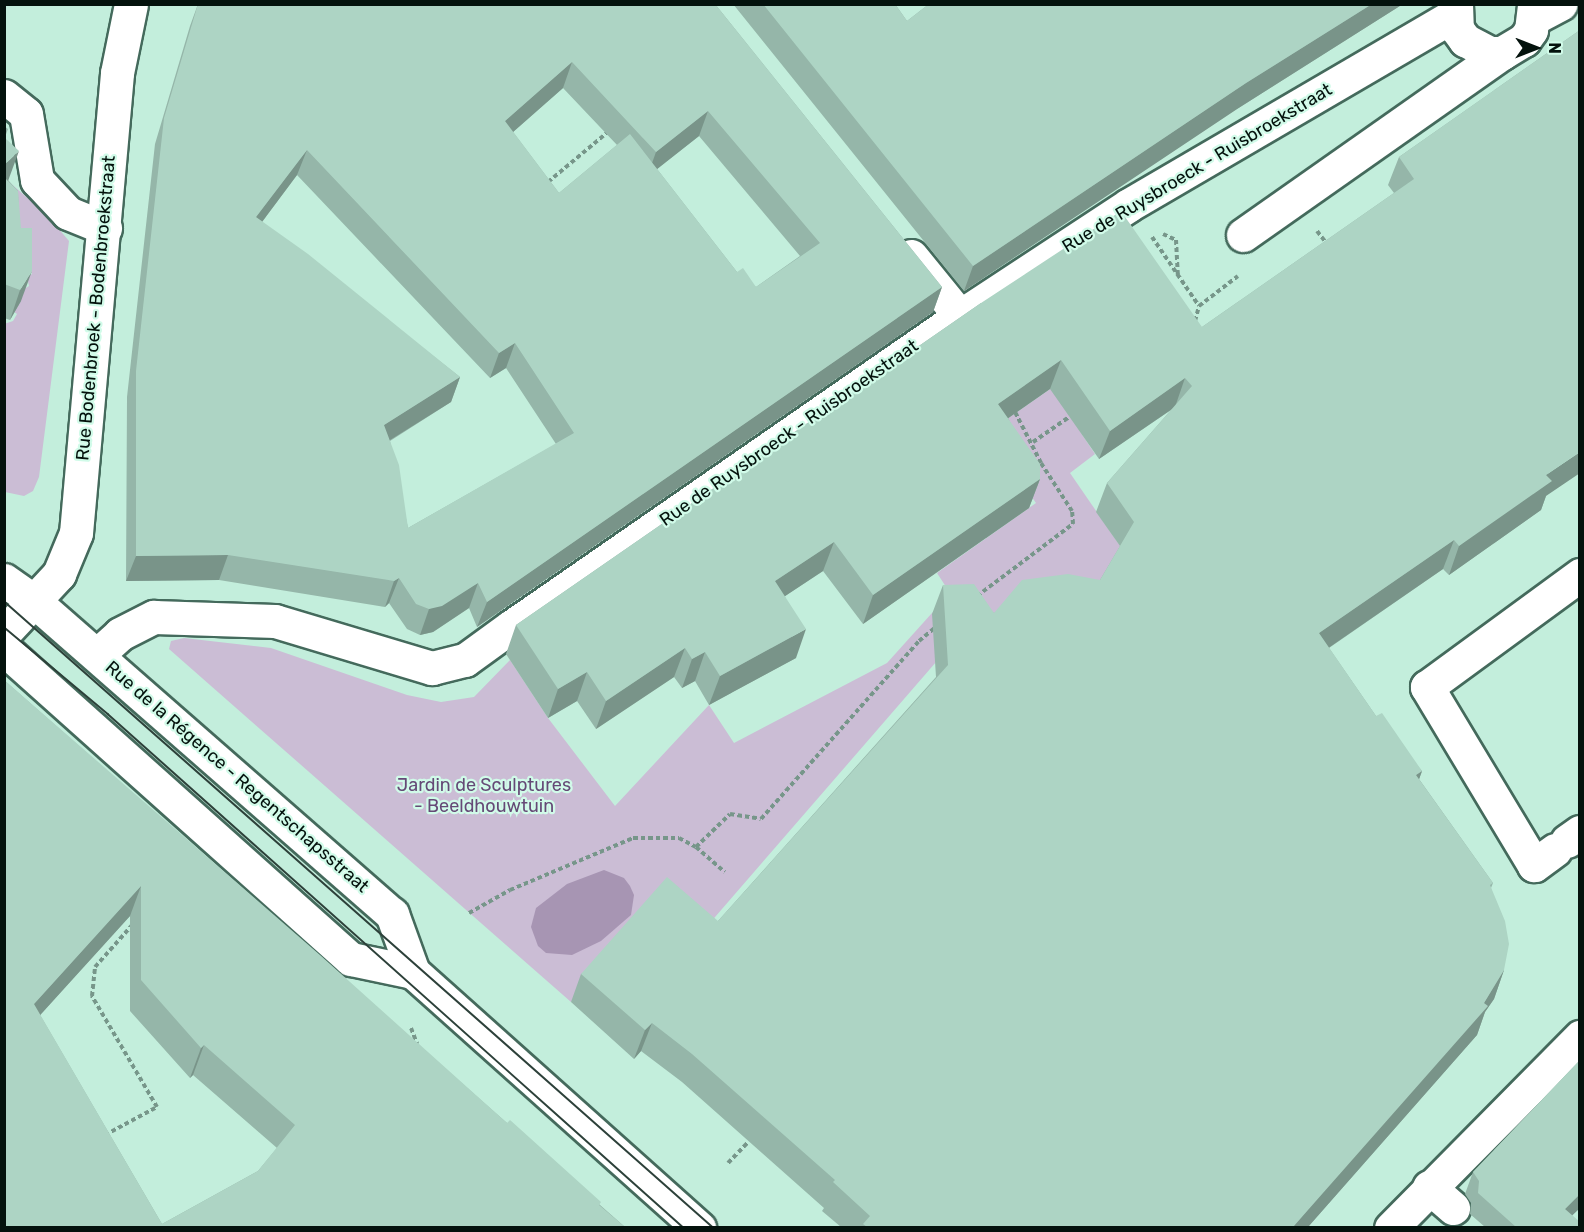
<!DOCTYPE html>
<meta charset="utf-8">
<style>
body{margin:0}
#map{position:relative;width:1584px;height:1232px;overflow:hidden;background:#c3eedc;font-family:Rubik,sans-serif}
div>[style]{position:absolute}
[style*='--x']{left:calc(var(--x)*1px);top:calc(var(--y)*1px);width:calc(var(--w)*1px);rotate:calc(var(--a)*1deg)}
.green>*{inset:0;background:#cbbdd5}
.water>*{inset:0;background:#a795b3}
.path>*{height:4px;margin-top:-2px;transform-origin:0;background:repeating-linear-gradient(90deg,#77968a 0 4.5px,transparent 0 7.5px)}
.roads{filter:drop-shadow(2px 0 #446a5c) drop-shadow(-2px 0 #446a5c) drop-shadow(0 2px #446a5c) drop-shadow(0 -2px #446a5c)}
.pedestrian>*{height:33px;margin:-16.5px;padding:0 16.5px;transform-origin:16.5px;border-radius:16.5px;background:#fff}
.minor>*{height:33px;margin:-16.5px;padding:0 16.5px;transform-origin:16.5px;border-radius:16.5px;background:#fff}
.tertiary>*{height:33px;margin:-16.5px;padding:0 16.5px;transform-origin:16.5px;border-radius:16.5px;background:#fff}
.tram>*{height:1.5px;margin:-0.75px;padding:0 0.75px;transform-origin:0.75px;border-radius:0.75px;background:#2d413a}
.wall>*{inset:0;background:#95b6a9}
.shaded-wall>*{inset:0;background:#799489}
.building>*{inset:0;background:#add4c4}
span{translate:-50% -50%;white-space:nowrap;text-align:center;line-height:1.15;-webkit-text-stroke:4.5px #d1fbe9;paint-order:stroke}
.street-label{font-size:18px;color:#04120d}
.park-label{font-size:18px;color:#654976}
.frame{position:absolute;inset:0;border:6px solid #04120d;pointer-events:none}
.north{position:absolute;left:1506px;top:18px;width:60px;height:60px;-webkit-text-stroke:4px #d1fbe9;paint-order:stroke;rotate:90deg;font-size:16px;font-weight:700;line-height:24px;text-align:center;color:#04120d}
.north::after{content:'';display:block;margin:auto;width:21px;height:27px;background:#04120d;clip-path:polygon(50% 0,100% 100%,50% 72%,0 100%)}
</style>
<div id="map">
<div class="green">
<div style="clip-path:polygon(8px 181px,47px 215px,69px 241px,39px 477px,33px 491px,24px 496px,5px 492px,4px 324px,13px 321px,17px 314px,13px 311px,24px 289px,29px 286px,27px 277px,32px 274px,4px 184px)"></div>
<div style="clip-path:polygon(1066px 378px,1081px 433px,1095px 454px,1070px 473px,1136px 569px,1080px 625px,943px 654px,696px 939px,657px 906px,571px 1002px,169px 649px,171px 641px,184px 638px,271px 648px,407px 695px,441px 702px,474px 697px,510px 660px,548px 718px,615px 806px,709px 705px,734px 743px,887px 663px,950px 593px,937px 573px,1036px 503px,1008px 463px,994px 428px)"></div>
</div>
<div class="water">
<div style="clip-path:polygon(604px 870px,624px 878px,630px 886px,634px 895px,631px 915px,601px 941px,572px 955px,546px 953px,538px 946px,531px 927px,536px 908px,567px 884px)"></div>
</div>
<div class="path">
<div style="--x:548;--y:182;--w:80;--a:-39.9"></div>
<div style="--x:1317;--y:231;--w:16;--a:52"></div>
<div style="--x:1163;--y:234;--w:14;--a:25"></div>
<div style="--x:1176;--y:240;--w:35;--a:87"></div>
<div style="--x:1152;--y:237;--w:83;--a:55.7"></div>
<div style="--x:1195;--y:321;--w:16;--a:-75"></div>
<div style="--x:1199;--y:306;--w:49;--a:-37.6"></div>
<div style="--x:1033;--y:442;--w:47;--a:-34.7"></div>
<div style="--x:977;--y:596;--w:120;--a:-36.9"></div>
<div style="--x:1073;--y:524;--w:13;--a:-94"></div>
<div style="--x:1072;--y:511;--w:57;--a:-122.9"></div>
<div style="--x:1041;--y:463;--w:59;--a:-117"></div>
<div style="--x:696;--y:847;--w:38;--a:41"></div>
<div style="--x:469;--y:913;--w:47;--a:-29.3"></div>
<div style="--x:510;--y:890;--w:134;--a:-22.9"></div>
<div style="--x:633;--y:838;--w:46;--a:0"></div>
<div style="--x:679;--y:838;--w:19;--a:28"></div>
<div style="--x:696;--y:847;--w:47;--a:-44.1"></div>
<div style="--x:730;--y:814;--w:31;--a:9"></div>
<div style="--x:761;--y:819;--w:238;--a:-48.4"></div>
<div style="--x:919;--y:641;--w:23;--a:-40"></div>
<div style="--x:411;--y:1028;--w:17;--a:69"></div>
<div style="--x:105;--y:1135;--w:59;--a:-28.3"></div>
<div style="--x:157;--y:1107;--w:129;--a:-120.4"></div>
<div style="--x:92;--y:996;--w:29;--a:-84"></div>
<div style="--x:95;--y:967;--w:57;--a:-48.5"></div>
<div style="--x:728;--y:1163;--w:30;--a:-46"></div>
</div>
<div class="roads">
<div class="pedestrian">
<div style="--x:1534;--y:18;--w:30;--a:-28"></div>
<div style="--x:4;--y:96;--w:28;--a:39"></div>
<div style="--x:26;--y:114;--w:67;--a:80.5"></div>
<div style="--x:37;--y:180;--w:45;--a:46.8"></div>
<div style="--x:68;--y:213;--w:40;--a:22"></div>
<div style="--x:1243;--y:235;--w:317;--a:-35.1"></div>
<div style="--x:512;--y:626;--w:545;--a:-34.68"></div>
<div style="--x:1567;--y:841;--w:16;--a:-35"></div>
<div style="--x:1555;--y:850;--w:26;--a:144"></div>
<div style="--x:1534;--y:865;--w:208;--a:-121"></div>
<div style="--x:1427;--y:687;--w:190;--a:-36.2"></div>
<div style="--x:1429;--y:1187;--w:32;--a:41"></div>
<div style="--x:1391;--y:1228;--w:269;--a:-45.3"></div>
</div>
<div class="minor">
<div style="--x:1456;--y:4;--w:25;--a:88"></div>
<div style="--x:1457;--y:29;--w:14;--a:54"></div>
<div style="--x:1465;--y:40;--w:27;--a:28"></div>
<div style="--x:1489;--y:53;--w:13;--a:0"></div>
<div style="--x:1502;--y:53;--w:26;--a:-31"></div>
<div style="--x:1524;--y:40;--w:12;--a:-55"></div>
<div style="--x:1531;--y:30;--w:26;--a:-83"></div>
<div style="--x:911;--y:256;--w:77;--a:50.8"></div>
<div style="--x:960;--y:316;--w:202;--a:-33.3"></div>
<div style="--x:1129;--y:205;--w:376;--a:-30.3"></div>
<div style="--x:97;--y:655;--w:31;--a:-42"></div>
<div style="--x:120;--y:634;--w:38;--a:-27"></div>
<div style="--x:154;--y:617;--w:121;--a:1.9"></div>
<div style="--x:275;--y:621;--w:164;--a:16.7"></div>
<div style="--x:432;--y:668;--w:34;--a:-14"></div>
<div style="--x:465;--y:660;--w:58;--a:-35.9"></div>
</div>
<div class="tertiary">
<div style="--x:4;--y:580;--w:37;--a:35"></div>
<div style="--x:34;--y:601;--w:476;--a:41.2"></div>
<div style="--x:392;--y:914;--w:62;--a:70.1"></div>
<div style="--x:413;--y:972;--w:384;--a:41.8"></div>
<div style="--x:4;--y:633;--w:81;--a:-47"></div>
<div style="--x:59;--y:574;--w:44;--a:-67.5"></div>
<div style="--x:76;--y:533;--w:462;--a:-84.9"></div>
<div style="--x:117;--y:73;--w:70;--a:-78.5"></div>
<div style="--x:4;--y:649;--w:465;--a:41.8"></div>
<div style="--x:351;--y:959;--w:63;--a:11.8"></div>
</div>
</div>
<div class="tram">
<div style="--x:4;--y:601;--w:947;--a:41.45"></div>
<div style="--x:4;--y:627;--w:136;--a:39.9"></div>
<div style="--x:108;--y:714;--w:772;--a:41.74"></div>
</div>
<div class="wall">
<div style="clip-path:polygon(evenodd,198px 4px,715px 4px,942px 287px,933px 312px,477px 627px,469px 608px,433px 632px,420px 635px,407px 629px,389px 603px,385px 607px,219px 580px,126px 581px,127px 397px,155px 144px,190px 26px,198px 4px,563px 88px,617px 145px,559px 193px,513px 132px,563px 88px,198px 4px,699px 136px,800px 256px,756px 287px,737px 272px,657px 169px,699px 136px,198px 4px,297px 175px,490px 378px,506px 368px,556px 444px,408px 528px,390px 441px,451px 402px,460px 377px,262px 222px,297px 175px)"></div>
<div style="clip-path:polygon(733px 4px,895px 4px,907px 21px,929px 4px,1403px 4px,1237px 109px,964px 291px)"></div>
<div style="clip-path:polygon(1580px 30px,1546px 496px,1541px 510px,1449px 575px,1443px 569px,1329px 648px,1376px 716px,1422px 771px,1419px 779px,1493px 883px,1491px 888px,1504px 970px,1494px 999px,1485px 1012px,1477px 1035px,1308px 1227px,841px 1227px,822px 1211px,824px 1208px,682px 1082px,641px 1051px,634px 1059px,571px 1002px,581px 974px,718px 921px,936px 677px,932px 614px,943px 585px,994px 613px,1100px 580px,1120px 546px,1096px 512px,1107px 483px,1171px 410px,1099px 459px,1050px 389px,1008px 418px,1040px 479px,1029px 508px,863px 624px,823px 571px,785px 596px,796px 658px,709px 705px,695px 681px,682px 688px,674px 677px,596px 729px,577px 701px,548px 718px,506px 654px,516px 625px,981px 303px,1202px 327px,1394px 193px,1388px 185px,1399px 157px)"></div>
<div style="clip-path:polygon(4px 126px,8px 129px,5px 137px,8px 180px,18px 191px,21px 301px,10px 320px,4px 318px)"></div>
<div style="clip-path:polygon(evenodd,4px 680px,507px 1123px,625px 1227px,4px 1227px,4px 680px,130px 916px,130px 1011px,190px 1078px,193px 1075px,277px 1148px,258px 1171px,162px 1224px,40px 1015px,130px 916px)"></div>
<div style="clip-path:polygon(1580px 1060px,1580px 1208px,1572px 1215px,1580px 1227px,1485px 1227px,1470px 1214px,1471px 1203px,1465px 1194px,1473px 1172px)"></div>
</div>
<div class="shaded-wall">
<div style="clip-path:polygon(1372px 4px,1403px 4px,1237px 109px,964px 291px,973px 266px,1246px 83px)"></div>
<div style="clip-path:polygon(572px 62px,563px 88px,496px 147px,505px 121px)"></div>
<div style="clip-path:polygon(708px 111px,699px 136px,647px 177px,656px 152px)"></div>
<div style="clip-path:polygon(307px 150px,297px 175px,247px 242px,256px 217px)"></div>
<div style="clip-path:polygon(19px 151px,8px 181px,4px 184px,4px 165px)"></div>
<div style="clip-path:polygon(32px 271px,21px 301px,10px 320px,20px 290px)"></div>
<div style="clip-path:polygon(942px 287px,933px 312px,477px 627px,487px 602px)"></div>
<div style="clip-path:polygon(515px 343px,506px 368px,490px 378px,499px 353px)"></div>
<div style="clip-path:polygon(1061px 360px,1050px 389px,987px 433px,998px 404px)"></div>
<div style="clip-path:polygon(460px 377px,451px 402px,374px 450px,384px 425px)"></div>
<div style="clip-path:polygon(1185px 378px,1175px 407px,1099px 459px,1110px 431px)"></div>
<div style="clip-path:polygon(1580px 452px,1580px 473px,1546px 496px,1541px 510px,1449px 575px,1459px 546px,1546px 475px)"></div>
<div style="clip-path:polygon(1040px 479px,1029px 508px,863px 624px,873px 595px)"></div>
<div style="clip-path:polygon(1454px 540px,1443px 569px,1308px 662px,1319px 633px)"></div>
<div style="clip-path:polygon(834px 542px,823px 571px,764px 610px,775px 581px)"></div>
<div style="clip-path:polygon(228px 555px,219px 580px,126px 581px,136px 556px)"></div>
<div style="clip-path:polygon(399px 578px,389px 603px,385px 607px,394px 581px)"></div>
<div style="clip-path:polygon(478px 583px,469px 608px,433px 632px,420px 635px,429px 609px)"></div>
<div style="clip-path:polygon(806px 629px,796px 658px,709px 705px,720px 676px)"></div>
<div style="clip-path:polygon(685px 648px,674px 677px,596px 729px,606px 701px)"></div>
<div style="clip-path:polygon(705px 652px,695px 681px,682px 688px,692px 659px)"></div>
<div style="clip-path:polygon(587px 672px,577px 701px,548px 718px,558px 689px)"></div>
<div style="clip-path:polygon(1422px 771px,1412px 799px,1416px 775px)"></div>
<div style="clip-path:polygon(141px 886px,130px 916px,23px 1034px,34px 1004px)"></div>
<div style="clip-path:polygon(1504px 970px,1494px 999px,1485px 1012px,1477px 1035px,1308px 1227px,1293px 1227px,1484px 1003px)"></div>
<div style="clip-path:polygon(652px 1023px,641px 1051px,634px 1059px,645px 1030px)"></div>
<div style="clip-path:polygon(204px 1045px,193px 1075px,190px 1078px,201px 1048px)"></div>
<div style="clip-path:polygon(1580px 1194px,1580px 1208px,1560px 1227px,1565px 1209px)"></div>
</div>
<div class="building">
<div style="clip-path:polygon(evenodd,198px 4px,715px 4px,942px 287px,487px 602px,478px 583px,442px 606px,429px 609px,416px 604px,399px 578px,394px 581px,228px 555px,136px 556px,136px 371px,164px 118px,198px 4px,572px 62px,656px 152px,708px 111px,820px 243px,756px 287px,743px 268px,737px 272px,630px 134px,559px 193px,505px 121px,572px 62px,198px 4px,307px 150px,499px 353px,515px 343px,574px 433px,408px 528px,399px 465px,384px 425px,460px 377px,308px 254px,256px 217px,307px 150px)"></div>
<div style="clip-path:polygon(763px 4px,895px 4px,907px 21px,929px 4px,1372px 4px,1246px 83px,973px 266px)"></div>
<div style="clip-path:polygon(1580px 30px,1580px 452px,1546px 475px,1552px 481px,1459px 546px,1454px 540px,1319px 633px,1376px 716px,1382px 713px,1422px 771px,1416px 775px,1493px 883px,1490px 885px,1505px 921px,1509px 944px,1504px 970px,1484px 1003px,1488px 1006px,1293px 1227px,867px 1227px,863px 1224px,870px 1216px,833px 1182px,835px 1180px,692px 1054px,652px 1023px,645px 1030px,581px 974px,667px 877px,718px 921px,948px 665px,943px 585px,974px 584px,994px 613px,1022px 580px,1068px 574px,1100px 580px,1134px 522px,1107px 483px,1192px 386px,1185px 378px,1110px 431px,1061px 360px,998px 404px,1040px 464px,1040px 479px,873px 595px,834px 542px,775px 581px,806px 629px,720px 676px,705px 652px,692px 659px,685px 648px,606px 701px,587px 672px,558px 689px,516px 625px,981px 303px,1121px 211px,1202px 327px,1414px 179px,1399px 157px)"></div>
<div style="clip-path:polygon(4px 137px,19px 151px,4px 165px)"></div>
<div style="clip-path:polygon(4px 177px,18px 191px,21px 228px,32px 228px,32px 271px,20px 290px,4px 284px)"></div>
<div style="clip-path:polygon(evenodd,4px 680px,320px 955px,507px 1123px,510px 1120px,601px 1202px,599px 1205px,625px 1227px,4px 1227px,4px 680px,141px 886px,141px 980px,201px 1048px,204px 1045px,295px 1125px,258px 1171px,162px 1224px,34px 1004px,141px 886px)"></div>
<div style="clip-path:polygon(1580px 1060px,1580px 1194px,1565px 1209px,1580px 1222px,1580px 1227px,1516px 1227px,1478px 1193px,1479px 1181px,1473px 1172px)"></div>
</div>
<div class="street-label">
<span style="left:1197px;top:168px;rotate:-31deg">Rue de Ruysbroeck - Ruisbroekstraat</span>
<span style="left:96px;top:308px;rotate:-85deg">Rue Bodenbroek - Bodenbroekstraat</span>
<span style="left:789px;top:433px;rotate:-35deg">Rue de Ruysbroeck - Ruisbroekstraat</span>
<span style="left:237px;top:777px;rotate:41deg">Rue de la Régence - Regentschapsstraat</span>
</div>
<div class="park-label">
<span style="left:484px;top:796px">Jardin de Sculptures<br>- Beeldhouwtuin</span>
</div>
<div class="frame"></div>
<div class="north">N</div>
</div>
